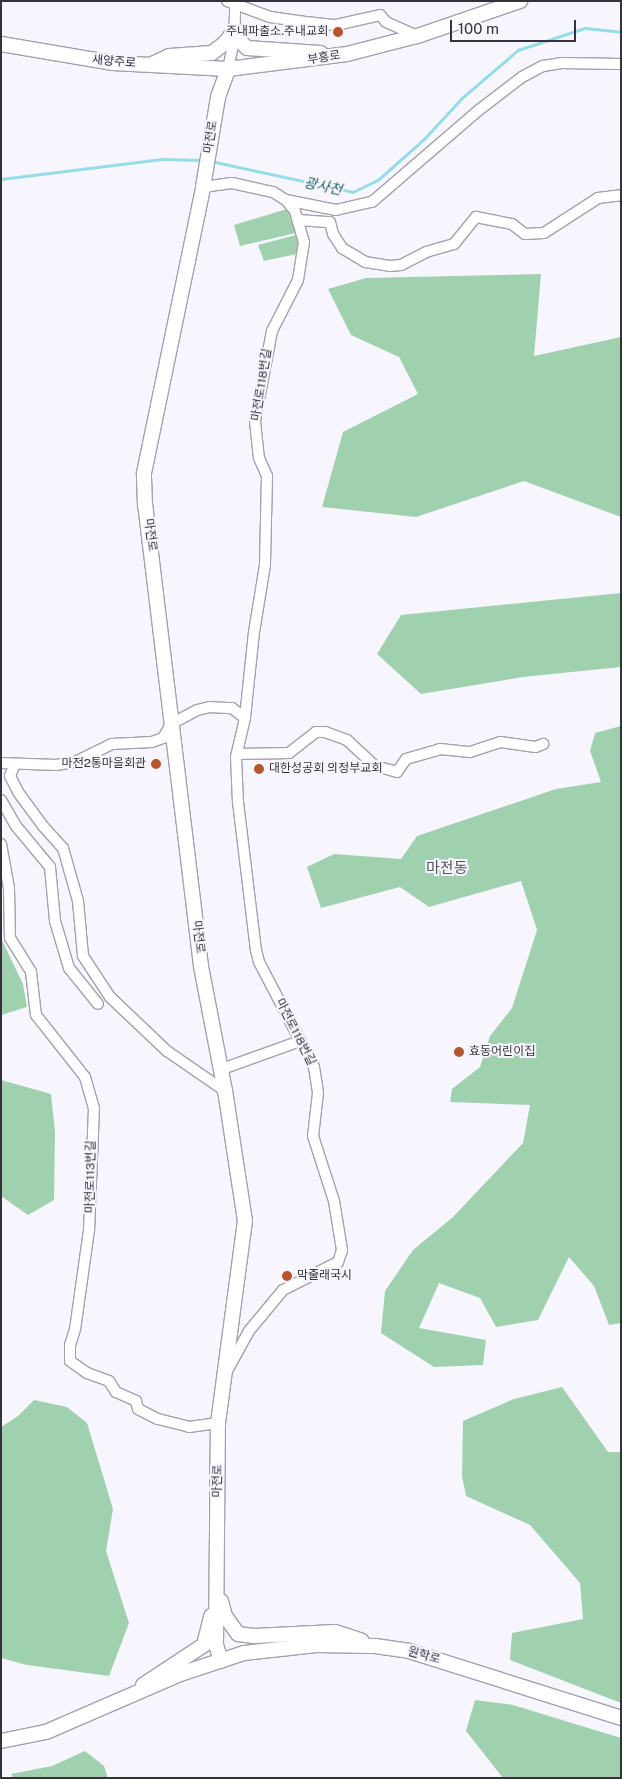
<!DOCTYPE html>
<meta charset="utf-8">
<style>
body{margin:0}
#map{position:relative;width:622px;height:1779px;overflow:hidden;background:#f7f6ff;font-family:"Public Sans","Noto Sans KR",sans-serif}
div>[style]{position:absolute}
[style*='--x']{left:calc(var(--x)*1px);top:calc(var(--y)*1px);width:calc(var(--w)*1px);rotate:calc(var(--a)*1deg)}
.green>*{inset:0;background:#a0d1ae}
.stream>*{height:2.5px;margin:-1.25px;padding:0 1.25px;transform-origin:1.25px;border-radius:1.25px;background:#93dde8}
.roads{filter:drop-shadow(1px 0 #a3a1ae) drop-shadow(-1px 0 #a3a1ae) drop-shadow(0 1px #a3a1ae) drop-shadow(0 -1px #a3a1ae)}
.street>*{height:10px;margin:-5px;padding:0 5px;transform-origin:5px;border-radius:5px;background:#fff}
.secondary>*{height:14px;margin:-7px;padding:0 7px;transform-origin:7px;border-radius:7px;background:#fff}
.dots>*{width:14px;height:14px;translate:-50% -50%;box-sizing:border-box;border:2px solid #f7f6ff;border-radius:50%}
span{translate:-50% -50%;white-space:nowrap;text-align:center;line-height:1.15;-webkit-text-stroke:4px #f7f6ff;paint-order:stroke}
.poi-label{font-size:12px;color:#343339}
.right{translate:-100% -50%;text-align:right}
.left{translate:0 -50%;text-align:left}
.street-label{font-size:12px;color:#343339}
.water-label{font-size:14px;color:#1c5a63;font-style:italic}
.quarter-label{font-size:15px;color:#565460}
.frame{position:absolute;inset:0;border:2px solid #343339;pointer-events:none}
.scale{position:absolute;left:450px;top:20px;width:126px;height:22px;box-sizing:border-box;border:2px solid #343339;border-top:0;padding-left:6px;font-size:15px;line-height:18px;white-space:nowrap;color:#343339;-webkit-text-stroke:4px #f7f6ff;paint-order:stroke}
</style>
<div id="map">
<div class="green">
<div style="clip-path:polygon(287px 209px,296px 233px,240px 246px,234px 225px)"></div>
<div style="clip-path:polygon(296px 235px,301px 253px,264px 261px,258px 245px)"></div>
<div style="clip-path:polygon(541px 274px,534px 356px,621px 337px,621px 517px,524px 481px,416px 517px,322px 507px,343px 432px,418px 394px,399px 357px,351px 335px,328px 289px,366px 278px)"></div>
<div style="clip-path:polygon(621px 593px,621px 667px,523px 677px,421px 694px,377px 654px,401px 615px)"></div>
<div style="clip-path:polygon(621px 726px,621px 1323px,609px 1325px,594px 1286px,569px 1257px,538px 1320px,496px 1327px,480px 1298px,439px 1283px,419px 1328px,486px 1340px,483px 1365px,434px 1367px,381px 1333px,385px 1291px,413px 1250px,453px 1217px,523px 1143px,530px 1105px,450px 1102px,452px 1089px,480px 1067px,490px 1036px,512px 1008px,537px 930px,521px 881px,429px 907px,400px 887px,321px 908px,307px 867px,334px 854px,401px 859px,417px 836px,556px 789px,601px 782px,590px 751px,595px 733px)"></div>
<div style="clip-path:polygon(1px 938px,23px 984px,27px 1007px,1px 1015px)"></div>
<div style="clip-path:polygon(1px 1080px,51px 1094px,55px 1132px,54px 1200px,28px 1215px,1px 1196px)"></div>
<div style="clip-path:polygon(562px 1387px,608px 1452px,621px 1452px,621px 1703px,510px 1660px,512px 1633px,583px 1619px,580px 1583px,530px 1525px,466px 1496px,462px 1476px,463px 1421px,514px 1399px)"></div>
<div style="clip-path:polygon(34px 1400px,67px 1407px,87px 1423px,113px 1509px,106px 1551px,129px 1623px,109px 1676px,27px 1665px,1px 1658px,1px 1427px,18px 1416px)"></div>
<div style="clip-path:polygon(475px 1700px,513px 1705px,621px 1738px,621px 1778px,503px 1778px,466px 1731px)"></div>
<div style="clip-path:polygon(85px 1751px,104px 1766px,108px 1778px,13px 1778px,11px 1774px,52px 1766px)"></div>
</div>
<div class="stream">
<div style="--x:211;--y:161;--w:145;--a:12.3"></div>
<div style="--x:353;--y:192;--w:28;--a:-26"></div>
<div style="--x:378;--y:180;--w:62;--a:-41.7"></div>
<div style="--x:424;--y:139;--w:56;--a:-47.2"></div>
<div style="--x:462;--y:98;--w:74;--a:-40.6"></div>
<div style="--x:518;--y:50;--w:71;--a:-18.2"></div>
<div style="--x:585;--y:28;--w:36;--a:6"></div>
<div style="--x:1;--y:179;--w:162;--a:-7.1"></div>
<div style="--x:162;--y:159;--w:41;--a:1.4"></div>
</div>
<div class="roads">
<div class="street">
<div style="--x:227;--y:1;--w:46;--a:20.4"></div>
<div style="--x:270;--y:17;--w:36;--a:8"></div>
<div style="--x:306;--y:22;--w:30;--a:6"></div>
<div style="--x:336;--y:25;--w:45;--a:-12.8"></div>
<div style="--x:380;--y:15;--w:9;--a:49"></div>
<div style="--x:386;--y:22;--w:34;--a:24"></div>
<div style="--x:228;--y:69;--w:29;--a:-78"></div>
<div style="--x:234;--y:41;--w:36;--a:-88"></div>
<div style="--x:203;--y:187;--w:29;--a:-8"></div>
<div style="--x:232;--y:183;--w:42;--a:12.4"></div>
<div style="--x:273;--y:192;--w:15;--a:32"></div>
<div style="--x:286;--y:200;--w:14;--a:51"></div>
<div style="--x:295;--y:211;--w:32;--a:74"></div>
<div style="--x:304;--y:242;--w:38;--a:99"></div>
<div style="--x:298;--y:280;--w:57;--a:117"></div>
<div style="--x:272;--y:331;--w:92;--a:100.7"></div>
<div style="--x:255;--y:421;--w:37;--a:84"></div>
<div style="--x:259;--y:458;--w:20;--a:66"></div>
<div style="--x:267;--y:476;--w:89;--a:91.3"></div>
<div style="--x:265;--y:565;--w:68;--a:99.3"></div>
<div style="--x:254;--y:632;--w:86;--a:96"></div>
<div style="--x:245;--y:718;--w:40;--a:103"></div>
<div style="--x:236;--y:757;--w:45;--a:87.5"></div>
<div style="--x:238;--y:802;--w:149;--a:83.1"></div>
<div style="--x:256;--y:950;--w:12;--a:76"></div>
<div style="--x:259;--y:962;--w:119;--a:62.4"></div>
<div style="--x:314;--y:1067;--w:26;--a:81"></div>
<div style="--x:318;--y:1093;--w:43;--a:96.6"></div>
<div style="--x:313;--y:1136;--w:68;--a:72.1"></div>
<div style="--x:334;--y:1201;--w:50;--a:80.7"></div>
<div style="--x:342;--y:1250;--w:13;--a:108"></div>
<div style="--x:338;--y:1262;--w:62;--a:153"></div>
<div style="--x:283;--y:1290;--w:53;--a:129.7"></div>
<div style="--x:249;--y:1331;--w:46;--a:118.8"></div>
<div style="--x:286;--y:200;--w:51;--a:11.3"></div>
<div style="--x:336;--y:210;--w:37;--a:-13"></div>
<div style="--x:372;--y:202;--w:141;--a:-40.7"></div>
<div style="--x:479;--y:110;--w:54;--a:-37.5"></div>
<div style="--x:522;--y:77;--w:24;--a:-28"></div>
<div style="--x:543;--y:66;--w:19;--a:-9"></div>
<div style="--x:562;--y:63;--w:59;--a:1"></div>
<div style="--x:298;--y:220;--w:32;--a:4"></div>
<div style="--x:330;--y:222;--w:12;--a:76"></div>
<div style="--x:333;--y:234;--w:17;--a:57"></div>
<div style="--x:342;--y:248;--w:27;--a:31"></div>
<div style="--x:365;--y:262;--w:25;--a:9"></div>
<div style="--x:390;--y:266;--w:11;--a:-5"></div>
<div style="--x:401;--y:265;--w:28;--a:-27"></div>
<div style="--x:426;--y:252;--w:29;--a:-16"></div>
<div style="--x:454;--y:244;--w:35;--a:-51"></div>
<div style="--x:476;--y:217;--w:37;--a:11"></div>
<div style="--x:512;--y:224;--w:16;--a:38"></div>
<div style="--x:525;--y:234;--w:19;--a:-3"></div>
<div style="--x:544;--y:233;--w:64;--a:-32.9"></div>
<div style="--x:598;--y:198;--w:23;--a:-7"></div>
<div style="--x:237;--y:754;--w:52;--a:-1.1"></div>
<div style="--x:289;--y:753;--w:34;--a:-38"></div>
<div style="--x:316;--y:732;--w:9;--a:0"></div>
<div style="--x:325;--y:732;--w:23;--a:20"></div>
<div style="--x:347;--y:740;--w:38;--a:43"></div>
<div style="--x:375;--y:766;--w:23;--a:15"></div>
<div style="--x:397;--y:772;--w:16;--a:-55"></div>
<div style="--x:406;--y:759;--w:35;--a:-16"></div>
<div style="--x:440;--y:749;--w:30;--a:6"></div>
<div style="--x:470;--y:752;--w:32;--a:-18"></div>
<div style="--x:500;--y:742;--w:36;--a:8"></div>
<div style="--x:536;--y:747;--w:8;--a:-23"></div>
<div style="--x:1;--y:763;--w:55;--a:2.1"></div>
<div style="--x:56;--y:765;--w:19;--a:-9"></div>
<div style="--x:75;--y:762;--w:41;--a:-25.9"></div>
<div style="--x:112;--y:744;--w:40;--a:-2.9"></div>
<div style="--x:152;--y:742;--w:12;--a:-20"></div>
<div style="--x:163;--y:738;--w:16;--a:-60"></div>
<div style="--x:171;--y:724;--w:30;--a:-28"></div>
<div style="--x:197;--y:710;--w:13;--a:-13"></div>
<div style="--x:210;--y:707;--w:22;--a:3"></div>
<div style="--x:232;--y:708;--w:16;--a:38"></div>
<div style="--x:15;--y:764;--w:13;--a:113"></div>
<div style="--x:10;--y:776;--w:18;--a:63"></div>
<div style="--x:18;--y:792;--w:42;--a:53.7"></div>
<div style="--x:43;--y:826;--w:30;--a:48"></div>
<div style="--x:63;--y:848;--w:55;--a:74.2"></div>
<div style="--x:78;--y:901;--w:55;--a:84.8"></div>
<div style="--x:83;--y:956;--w:49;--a:56.6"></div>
<div style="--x:110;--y:997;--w:79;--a:43.5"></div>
<div style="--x:167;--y:1051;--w:70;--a:34.6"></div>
<div style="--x:1;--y:800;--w:30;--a:60"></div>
<div style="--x:16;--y:826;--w:53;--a:50.3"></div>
<div style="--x:50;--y:867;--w:54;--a:84.7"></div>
<div style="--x:55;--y:921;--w:49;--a:73.4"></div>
<div style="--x:69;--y:968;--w:46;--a:51.1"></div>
<div style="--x:1;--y:844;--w:45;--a:79.7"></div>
<div style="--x:9;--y:888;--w:50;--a:88.9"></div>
<div style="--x:10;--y:938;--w:40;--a:58"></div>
<div style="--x:31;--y:972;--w:43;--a:83.4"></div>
<div style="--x:36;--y:1015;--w:79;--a:51.7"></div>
<div style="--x:85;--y:1077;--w:32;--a:74"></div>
<div style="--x:94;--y:1108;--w:122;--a:92.3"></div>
<div style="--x:89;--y:1230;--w:100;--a:98"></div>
<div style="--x:75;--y:1329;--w:17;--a:107"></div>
<div style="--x:70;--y:1345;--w:16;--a:90"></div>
<div style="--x:70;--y:1361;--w:21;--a:35"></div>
<div style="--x:87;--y:1373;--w:23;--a:20"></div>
<div style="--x:109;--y:1381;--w:13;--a:58"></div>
<div style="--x:116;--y:1392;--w:22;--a:24"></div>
<div style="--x:136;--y:1401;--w:8;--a:76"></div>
<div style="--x:138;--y:1409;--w:22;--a:27"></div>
<div style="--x:158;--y:1419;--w:32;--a:14"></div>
<div style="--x:189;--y:1427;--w:29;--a:-8"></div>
<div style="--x:222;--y:1069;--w:83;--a:-19.7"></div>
</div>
<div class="secondary">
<div style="--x:235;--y:29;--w:9;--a:77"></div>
<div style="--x:237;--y:38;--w:14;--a:45"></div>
<div style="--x:247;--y:48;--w:74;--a:3.9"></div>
<div style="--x:1;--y:44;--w:114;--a:9.6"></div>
<div style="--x:113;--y:63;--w:115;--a:3"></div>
<div style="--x:228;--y:69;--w:120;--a:-7.2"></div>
<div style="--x:347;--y:54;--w:72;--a:-14.4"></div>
<div style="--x:417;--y:36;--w:109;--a:-18.8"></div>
<div style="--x:152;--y:64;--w:19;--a:-25"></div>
<div style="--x:169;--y:56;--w:43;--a:-4"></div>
<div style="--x:212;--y:53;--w:18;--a:-38"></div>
<div style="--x:226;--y:42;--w:16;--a:-55"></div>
<div style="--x:221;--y:1601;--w:16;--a:75"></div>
<div style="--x:225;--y:1616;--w:22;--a:54"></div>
<div style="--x:238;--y:1634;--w:16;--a:7"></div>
<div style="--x:254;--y:1636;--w:81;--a:-2.8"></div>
<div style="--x:335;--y:1632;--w:28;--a:18"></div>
<div style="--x:221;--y:1661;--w:17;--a:-107"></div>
<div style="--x:216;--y:1645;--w:222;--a:-89.5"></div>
<div style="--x:218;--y:1423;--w:204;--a:-82.4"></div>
<div style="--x:245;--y:1221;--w:132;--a:-98.7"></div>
<div style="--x:225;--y:1091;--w:127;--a:-100.9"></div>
<div style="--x:201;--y:966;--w:463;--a:-96.9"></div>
<div style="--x:145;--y:506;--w:33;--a:-92"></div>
<div style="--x:144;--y:473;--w:292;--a:-78.3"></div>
<div style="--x:203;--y:187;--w:91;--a:-80.5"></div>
<div style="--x:218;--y:97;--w:30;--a:-70"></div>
<div style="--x:143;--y:1685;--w:73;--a:-33.3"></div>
<div style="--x:204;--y:1645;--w:30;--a:-76"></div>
<div style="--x:1;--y:1741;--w:46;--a:-11.3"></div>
<div style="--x:46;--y:1732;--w:146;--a:-23.4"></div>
<div style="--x:180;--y:1674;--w:67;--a:-18.2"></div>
<div style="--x:244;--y:1653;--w:73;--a:-6.3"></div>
<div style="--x:317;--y:1645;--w:58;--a:1"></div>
<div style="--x:375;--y:1646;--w:34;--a:8"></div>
<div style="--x:409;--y:1651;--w:222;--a:17.5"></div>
</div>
</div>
<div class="dots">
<div style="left:338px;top:32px;background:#ba532b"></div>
<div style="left:156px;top:764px;background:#ba532b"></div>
<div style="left:259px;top:769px;background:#ba532b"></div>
<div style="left:459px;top:1052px;background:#ba532b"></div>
<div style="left:287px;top:1276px;background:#ba532b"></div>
</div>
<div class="poi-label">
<span class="right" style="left:328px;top:32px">주내파출소.주내교회</span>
<span class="right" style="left:146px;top:764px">마전2통마을회관</span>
<span class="left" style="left:269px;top:769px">대한성공회 의정부교회</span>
<span class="left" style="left:469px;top:1052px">효동어린이집</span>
<span class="left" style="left:297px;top:1276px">막줄래국시</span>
</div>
<div class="street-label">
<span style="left:324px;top:58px;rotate:-9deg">부흥로</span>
<span style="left:114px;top:62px;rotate:5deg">새양주로</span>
<span style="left:211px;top:137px;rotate:-81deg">마전로</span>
<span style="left:262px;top:385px;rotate:-81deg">마전로118번길</span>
<span style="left:150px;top:535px;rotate:82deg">마전로</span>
<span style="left:198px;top:937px;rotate:83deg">마전로</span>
<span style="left:295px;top:1032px;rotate:63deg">마전로118번길</span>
<span style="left:91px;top:1177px;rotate:-89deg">마전로113번길</span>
<span style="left:218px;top:1481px;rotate:-89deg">마전로</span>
<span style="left:424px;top:1656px;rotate:15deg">원학로</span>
</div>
<div class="water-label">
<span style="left:323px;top:186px;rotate:12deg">광사천</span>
</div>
<div class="quarter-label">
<span style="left:447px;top:868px">마전동</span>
</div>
<div class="frame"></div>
<div class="scale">100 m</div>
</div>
